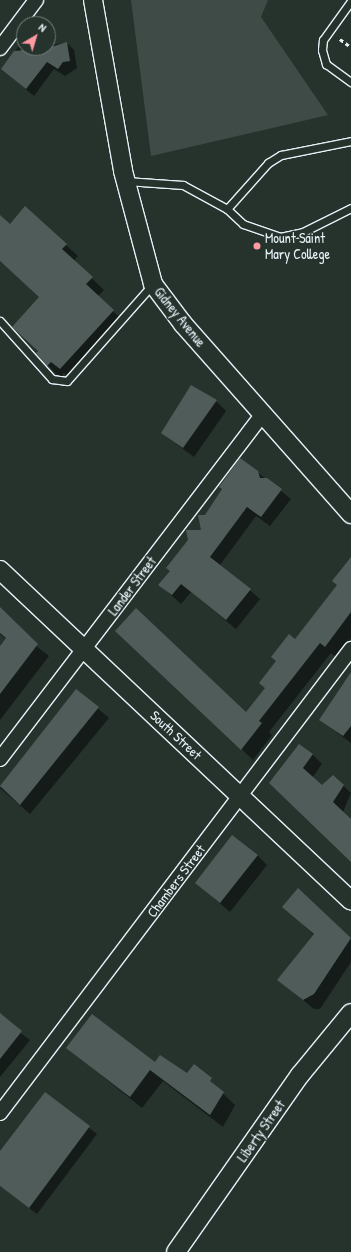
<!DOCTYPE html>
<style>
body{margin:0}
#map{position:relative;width:351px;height:1252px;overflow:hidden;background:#26332d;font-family:"Patrick Hand",sans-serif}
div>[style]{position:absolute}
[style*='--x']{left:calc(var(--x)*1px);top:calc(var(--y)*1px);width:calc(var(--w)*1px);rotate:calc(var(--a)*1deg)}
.green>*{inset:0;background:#3e4b47}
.shadow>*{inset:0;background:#0007}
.building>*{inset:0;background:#505c59}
.path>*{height:2.5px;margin-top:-1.25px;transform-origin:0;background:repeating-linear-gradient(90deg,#e8f1f8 0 4px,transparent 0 7px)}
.roads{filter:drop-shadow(1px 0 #e8f1f8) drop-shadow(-1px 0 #e8f1f8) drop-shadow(0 1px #e8f1f8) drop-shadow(0 -1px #e8f1f8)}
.service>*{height:7px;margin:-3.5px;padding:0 3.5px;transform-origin:3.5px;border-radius:3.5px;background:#26332d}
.minor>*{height:14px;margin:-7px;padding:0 7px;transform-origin:7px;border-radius:7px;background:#26332d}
.tertiary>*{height:18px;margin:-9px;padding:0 9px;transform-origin:9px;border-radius:9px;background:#26332d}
.dots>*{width:11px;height:11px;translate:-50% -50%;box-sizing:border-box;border:2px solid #26332d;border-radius:50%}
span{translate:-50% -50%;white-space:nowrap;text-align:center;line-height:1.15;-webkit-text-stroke:3px #26332d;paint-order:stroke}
.poi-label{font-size:14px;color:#e8f1f8}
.left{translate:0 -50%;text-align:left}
.street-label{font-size:14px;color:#e8f1f8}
.north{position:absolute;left:16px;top:16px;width:40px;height:40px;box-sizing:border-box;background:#26332d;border:1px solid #747f7e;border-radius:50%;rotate:38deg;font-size:11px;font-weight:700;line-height:16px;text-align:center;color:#e8f1f8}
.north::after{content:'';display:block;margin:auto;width:14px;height:18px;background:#ff9aa2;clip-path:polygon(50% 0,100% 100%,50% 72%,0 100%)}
</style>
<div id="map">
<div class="green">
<div style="clip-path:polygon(131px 0,268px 0,261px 17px,328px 115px,151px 156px)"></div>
</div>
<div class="shadow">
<div style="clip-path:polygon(24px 39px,24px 48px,67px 43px,74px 50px,77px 68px,65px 76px,54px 69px,34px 96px,2px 69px)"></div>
<div style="clip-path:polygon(0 235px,66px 245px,78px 256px,74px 261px,104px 290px,98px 296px,125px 323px,73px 380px,64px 373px,60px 378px,37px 353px,40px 297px,0 261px)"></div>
<div style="clip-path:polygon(216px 401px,226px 411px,194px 457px,162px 433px)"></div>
<div style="clip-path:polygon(257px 472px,291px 499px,270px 526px,256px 516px,220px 565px,260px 599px,236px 629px,191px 592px,181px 604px,160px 585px,202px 531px,205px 516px)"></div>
<div style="clip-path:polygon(351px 559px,351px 638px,337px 658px,331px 653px,269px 732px,272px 735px,253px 760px,127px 642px,246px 713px,266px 688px,277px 662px,338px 585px)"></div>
<div style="clip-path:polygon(0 618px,49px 656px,0 720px,0 647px,6px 639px,0 634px)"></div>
<div style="clip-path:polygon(351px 677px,351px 743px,320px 720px)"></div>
<div style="clip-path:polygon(76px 690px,109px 718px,30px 814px,0 788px)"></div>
<div style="clip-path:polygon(312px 754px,322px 764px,312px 778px,322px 786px,333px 776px,351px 793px,343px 812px,351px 820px,351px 861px,280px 792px)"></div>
<div style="clip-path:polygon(257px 855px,267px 865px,230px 912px,196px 883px)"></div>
<div style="clip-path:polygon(298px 889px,351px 939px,351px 962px,320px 1009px,314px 1009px,278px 980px,314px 935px,284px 907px)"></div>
<div style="clip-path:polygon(0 1018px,30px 1040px,0 1077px)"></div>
<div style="clip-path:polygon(67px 1048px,155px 1063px,187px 1075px,194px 1066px,235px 1105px,223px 1127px,163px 1081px,142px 1108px)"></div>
<div style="clip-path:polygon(46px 1094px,97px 1134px,37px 1214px,0 1186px,0 1155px)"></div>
</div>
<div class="building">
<div style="clip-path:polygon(67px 42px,70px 61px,63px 62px,58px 69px,47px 62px,26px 89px,1px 69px,14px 51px,48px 48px)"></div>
<div style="clip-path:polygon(25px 206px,67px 244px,62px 249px,93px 277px,86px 284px,114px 310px,60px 369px,51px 362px,47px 366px,36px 353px,38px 351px,12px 327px,39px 297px,0 261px,0 215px,10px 224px)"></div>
<div style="clip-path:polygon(191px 385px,217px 400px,183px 448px,161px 433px)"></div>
<div style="clip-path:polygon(240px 458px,258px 471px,260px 478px,267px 478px,282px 489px,261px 517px,247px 507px,210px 557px,251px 589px,226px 620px,181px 584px,172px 595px,158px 585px,170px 571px,166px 568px,188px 540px,186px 530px,201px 530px,198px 515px,205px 515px,222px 489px,219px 487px)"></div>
<div style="clip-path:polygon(351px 557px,351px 612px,325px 647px,320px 643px,259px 721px,262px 723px,241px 750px,115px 631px,136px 608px,246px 712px,265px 688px,259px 683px,276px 661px,271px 657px,289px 634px,295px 639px,337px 585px,332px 581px)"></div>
<div style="clip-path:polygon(0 607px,38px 644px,0 694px,0 646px,6px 638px,0 633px)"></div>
<div style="clip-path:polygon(351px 672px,351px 726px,343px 736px,319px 720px)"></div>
<div style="clip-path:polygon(76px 689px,99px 707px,20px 805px,0 786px)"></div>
<div style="clip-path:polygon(299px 744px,313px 754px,303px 768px,322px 785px,333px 775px,344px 785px,333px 802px,351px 819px,351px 862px,269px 783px)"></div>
<div style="clip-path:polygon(232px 835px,258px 855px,220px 903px,195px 883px)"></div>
<div style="clip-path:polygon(298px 888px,351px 938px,314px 994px,303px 1000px,277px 980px,314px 934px,282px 907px)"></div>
<div style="clip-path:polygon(0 1013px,22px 1031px,0 1059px)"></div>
<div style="clip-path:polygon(92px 1014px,155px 1062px,160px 1055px,187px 1073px,194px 1064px,212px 1078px,210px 1081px,224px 1092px,210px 1115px,150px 1070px,130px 1097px,66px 1048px)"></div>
<div style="clip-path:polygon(45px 1092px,90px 1126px,29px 1208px,0 1186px,0 1151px)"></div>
</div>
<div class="path">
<div style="--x:340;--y:39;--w:14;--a:36"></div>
</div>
<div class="roads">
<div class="service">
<div style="--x:351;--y:1;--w:48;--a:125.7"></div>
<div style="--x:323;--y:40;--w:10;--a:96"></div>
<div style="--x:322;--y:50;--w:15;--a:74"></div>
<div style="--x:326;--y:64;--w:31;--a:36"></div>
<div style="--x:126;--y:181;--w:57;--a:4"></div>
<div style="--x:183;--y:185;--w:50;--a:28.6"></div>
<div style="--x:227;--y:209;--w:22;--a:43"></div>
<div style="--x:243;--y:224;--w:39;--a:19"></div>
<div style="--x:280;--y:237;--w:24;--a:-12"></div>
<div style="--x:303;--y:232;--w:54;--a:-26.6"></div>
<div style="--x:227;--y:209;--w:62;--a:-48.3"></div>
<div style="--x:268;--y:163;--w:15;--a:-32"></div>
<div style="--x:281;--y:155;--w:71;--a:-11.3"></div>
<div style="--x:0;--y:321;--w:78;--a:48.1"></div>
<div style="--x:52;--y:379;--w:15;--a:8"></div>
<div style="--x:67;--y:381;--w:128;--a:-48.5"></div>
</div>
<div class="minor">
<div style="--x:0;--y:48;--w:60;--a:-53.1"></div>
<div style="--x:0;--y:759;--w:435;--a:-52.7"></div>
<div style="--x:0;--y:1113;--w:582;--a:-52.89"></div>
</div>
<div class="tertiary">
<div style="--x:93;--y:0;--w:174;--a:80"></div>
<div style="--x:123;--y:171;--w:117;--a:75.1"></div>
<div style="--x:153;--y:284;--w:50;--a:53.1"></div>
<div style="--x:183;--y:324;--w:254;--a:48.5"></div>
<div style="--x:0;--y:570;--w:482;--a:43.3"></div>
<div style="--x:176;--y:1252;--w:216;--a:-55"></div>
<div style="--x:300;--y:1075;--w:80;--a:-50.6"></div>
</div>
</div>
<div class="dots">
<div style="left:257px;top:246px;background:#ff9aa2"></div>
</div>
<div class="poi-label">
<span class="left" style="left:265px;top:246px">Mount Saint<br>Mary College</span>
</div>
<div class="street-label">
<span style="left:180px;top:317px;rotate:51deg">Gidney Avenue</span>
<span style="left:132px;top:586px;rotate:-53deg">Lander Street</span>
<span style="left:176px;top:735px;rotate:43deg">South Street</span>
<span style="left:176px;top:881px;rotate:-53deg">Chambers Street</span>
<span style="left:261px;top:1131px;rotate:-55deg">Liberty Street</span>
</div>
<div class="north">N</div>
</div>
